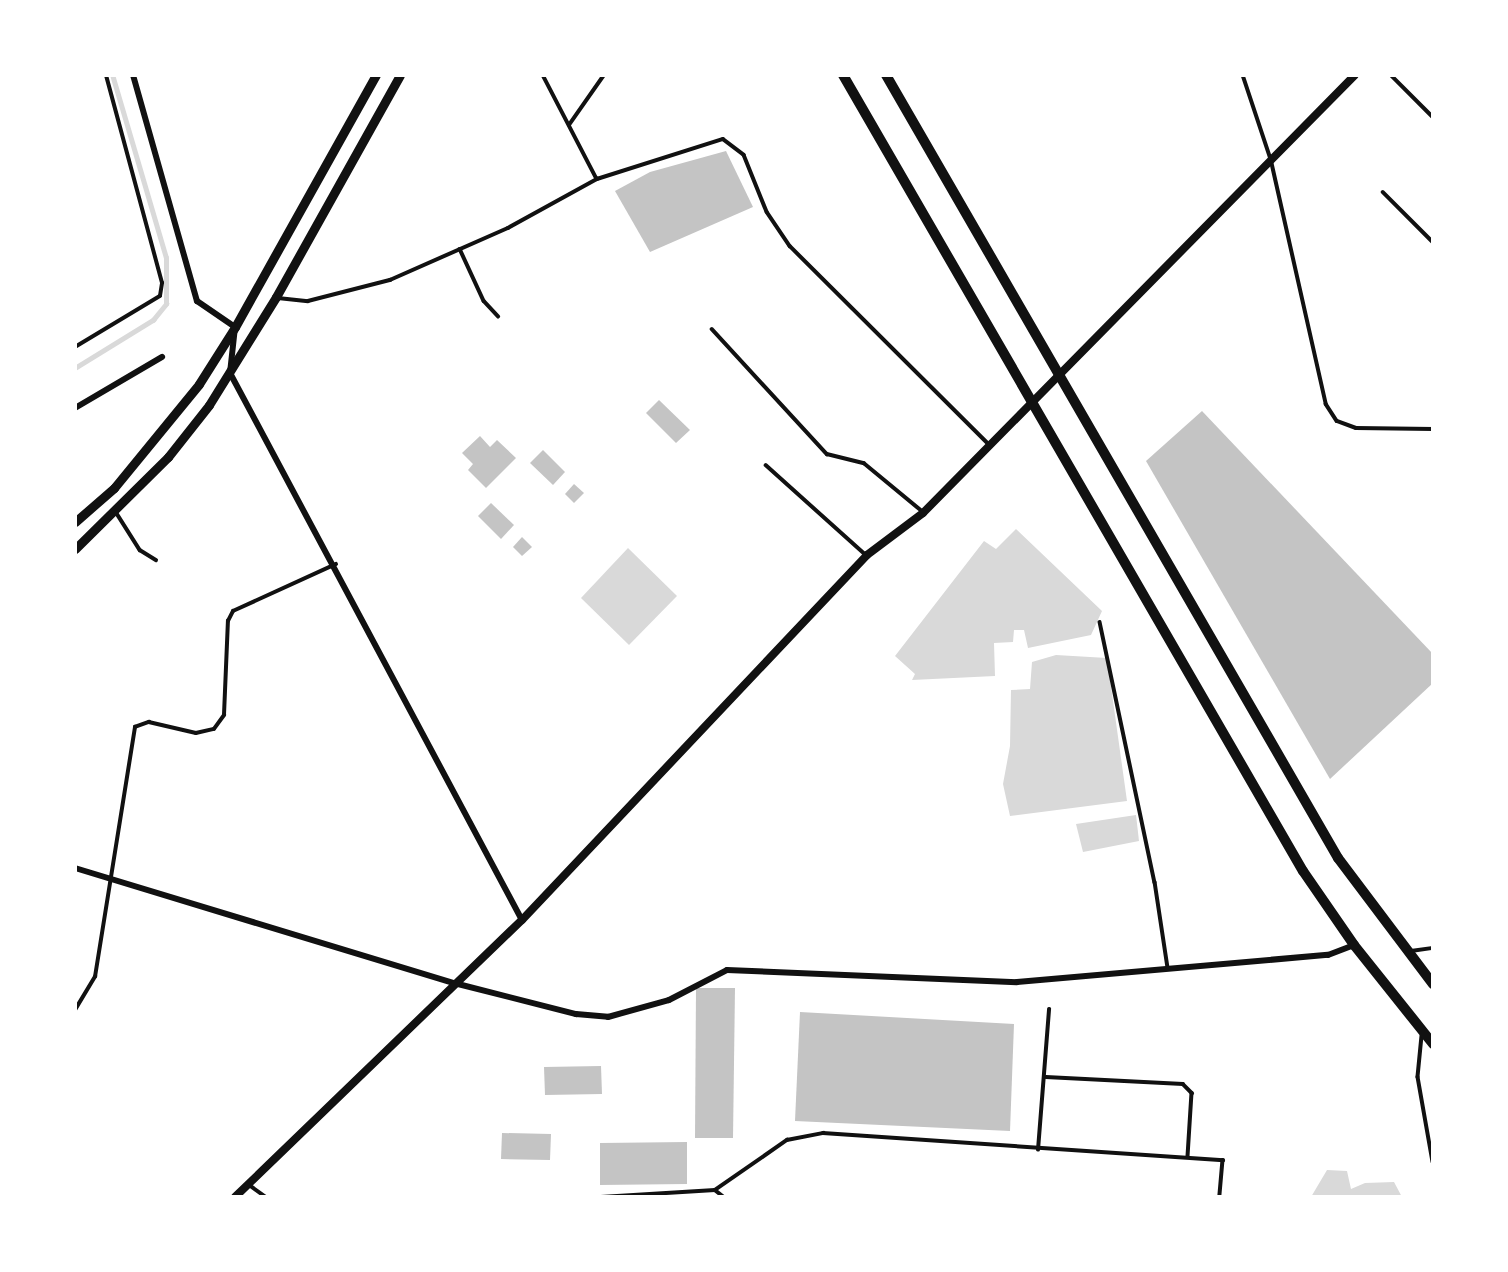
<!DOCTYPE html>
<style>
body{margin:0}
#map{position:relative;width:1508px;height:1272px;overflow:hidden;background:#fff;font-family:Rubik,sans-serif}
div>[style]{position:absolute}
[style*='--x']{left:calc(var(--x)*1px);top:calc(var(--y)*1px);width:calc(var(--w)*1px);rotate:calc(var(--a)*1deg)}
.water>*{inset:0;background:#d9d9d9}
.stream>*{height:4.5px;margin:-2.25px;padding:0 2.25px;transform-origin:2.25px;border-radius:2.25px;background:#d9d9d9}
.building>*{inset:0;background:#c4c4c4}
.service>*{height:3.5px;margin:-1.75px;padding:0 1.75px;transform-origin:1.75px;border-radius:1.75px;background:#111}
.minor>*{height:6px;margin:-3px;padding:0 3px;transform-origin:3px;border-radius:3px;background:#111}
.tertiary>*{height:8px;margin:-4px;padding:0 4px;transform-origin:4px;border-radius:4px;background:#111}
.secondary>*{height:9px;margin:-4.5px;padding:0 4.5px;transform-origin:4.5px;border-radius:4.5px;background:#111}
.primary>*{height:10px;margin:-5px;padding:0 5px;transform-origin:5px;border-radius:5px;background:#111}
span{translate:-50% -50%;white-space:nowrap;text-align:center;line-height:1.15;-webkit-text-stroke:7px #fff;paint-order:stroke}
.frame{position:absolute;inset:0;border:77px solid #fff;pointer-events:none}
</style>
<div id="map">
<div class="water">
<div style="clip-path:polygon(1016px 529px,1102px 611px,1091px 635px,1028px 648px,1024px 630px,1014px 630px,1013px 642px,994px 643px,995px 676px,912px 680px,915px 674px,895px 656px,984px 541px,996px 549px)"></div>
<div style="clip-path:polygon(628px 548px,677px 596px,629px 645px,581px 598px)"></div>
<div style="clip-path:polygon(1056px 655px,1107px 658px,1127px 801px,1010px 816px,1003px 784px,1010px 746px,1011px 690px,1030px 689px,1032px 662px)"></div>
<div style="clip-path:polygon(1136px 815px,1139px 841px,1083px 852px,1076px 824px)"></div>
<div style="clip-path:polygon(1327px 1170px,1347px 1171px,1351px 1189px,1365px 1183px,1394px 1182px,1402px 1197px,1311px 1197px)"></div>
</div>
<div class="stream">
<div style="--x:75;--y:368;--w:92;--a:-31.6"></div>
<div style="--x:153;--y:320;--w:21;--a:-51"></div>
<div style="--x:166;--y:304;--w:46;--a:-90"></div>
<div style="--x:166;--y:258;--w:191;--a:-106.4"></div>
</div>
<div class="building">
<div style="clip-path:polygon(726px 151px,753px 207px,650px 252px,615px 191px,650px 172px)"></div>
<div style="clip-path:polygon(659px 400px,690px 430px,676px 443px,646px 413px)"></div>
<div style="clip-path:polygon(1202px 411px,1433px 654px,1433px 683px,1330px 779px,1146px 461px)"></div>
<div style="clip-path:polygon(480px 436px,490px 447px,497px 440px,516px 458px,486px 488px,468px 470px,473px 464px,462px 453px)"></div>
<div style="clip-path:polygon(543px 450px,565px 472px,553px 485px,530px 463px)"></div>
<div style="clip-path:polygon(574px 484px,584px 493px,574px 503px,565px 494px)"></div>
<div style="clip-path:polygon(491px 503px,514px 525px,501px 539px,478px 516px)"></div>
<div style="clip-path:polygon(522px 537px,532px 547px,522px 556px,513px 547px)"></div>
<div style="clip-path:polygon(696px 988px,735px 988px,733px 1138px,695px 1138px)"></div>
<div style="clip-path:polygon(800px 1012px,1014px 1024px,1010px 1131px,795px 1121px)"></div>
<div style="clip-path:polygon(601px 1066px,602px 1094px,545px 1095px,544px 1067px)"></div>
<div style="clip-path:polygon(502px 1133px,551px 1134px,550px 1160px,501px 1159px)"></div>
<div style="clip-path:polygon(687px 1142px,687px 1184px,600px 1185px,600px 1143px)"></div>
</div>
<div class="service">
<div style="--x:543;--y:75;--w:117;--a:62.6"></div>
<div style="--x:1243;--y:75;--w:89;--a:71.6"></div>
<div style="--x:1271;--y:159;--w:251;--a:77.3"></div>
<div style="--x:1326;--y:404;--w:20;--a:57"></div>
<div style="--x:1337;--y:421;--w:20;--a:20"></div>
<div style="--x:1356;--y:428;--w:77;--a:0.7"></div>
<div style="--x:1391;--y:75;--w:59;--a:45"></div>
<div style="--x:569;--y:125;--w:61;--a:-55"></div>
<div style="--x:1383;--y:192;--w:71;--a:45"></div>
<div style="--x:460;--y:249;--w:57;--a:65.2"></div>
<div style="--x:484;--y:301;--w:21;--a:47"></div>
<div style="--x:278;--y:298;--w:30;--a:6"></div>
<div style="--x:308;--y:301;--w:85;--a:-14.4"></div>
<div style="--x:390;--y:280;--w:129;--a:-23.8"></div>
<div style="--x:508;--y:228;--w:102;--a:-28.8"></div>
<div style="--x:597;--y:179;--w:132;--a:-17.6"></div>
<div style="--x:723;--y:139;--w:26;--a:37"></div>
<div style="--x:744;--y:155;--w:61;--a:68"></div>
<div style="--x:767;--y:212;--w:41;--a:55.9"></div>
<div style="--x:790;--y:246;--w:279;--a:44.9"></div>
<div style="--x:712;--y:329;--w:170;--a:47.4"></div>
<div style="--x:827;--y:454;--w:38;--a:14"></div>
<div style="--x:864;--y:463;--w:75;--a:39.6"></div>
<div style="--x:75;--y:347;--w:99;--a:-31"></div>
<div style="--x:160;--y:296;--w:13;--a:-81"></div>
<div style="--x:162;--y:283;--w:215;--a:-105.1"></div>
<div style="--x:766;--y:465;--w:135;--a:42"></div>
<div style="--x:116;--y:512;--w:45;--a:57.7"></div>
<div style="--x:140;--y:550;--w:19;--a:32"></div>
<div style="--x:1100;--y:622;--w:266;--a:78.1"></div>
<div style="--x:1155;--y:882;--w:87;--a:81.4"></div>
<div style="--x:1411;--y:951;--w:22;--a:-8"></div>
<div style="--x:75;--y:1010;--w:39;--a:-59"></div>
<div style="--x:95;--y:977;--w:253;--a:-80.9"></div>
<div style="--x:135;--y:727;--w:15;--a:-20"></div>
<div style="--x:149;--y:722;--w:48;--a:13.2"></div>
<div style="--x:196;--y:733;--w:18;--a:-13"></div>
<div style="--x:214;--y:729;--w:17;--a:-54"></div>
<div style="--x:224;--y:715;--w:94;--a:-87.6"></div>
<div style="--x:228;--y:621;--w:11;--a:-63"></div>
<div style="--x:233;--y:611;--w:113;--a:-24.5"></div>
<div style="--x:1422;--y:1036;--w:41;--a:95.6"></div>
<div style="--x:1418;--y:1077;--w:86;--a:80"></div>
<div style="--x:1046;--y:1077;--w:137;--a:2.9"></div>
<div style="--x:1183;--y:1084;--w:13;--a:45"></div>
<div style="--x:1192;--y:1093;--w:64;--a:93.6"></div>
<div style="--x:1038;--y:1150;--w:141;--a:-85.5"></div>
<div style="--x:248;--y:1184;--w:22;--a:36"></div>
<div style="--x:715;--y:1190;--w:11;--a:38"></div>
<div style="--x:601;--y:1197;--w:114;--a:-3.5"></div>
<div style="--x:715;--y:1190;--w:88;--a:-34.8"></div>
<div style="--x:787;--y:1140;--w:37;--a:-11"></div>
<div style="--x:823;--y:1133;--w:401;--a:3.9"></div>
<div style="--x:1223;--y:1160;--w:37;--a:95"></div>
</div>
<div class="minor">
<div style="--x:133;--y:75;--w:235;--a:74.2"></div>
<div style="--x:197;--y:301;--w:46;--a:34.4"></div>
<div style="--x:235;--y:327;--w:46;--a:96.2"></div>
<div style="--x:230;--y:373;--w:620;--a:61.91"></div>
<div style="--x:75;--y:408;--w:101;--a:-30.4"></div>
<div style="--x:75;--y:868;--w:396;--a:16.9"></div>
<div style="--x:454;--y:983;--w:126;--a:14.3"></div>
<div style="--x:576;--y:1014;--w:32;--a:5"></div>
<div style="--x:608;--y:1017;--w:63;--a:-15.6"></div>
<div style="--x:669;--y:1000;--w:65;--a:-27.3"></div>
<div style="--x:727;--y:970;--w:290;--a:2.4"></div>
<div style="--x:1017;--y:982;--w:312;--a:-5"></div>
<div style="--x:1328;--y:955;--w:28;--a:-21"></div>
</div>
<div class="tertiary">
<div style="--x:235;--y:1197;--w:399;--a:-44"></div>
<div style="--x:522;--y:920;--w:502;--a:-46.61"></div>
<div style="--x:867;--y:555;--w:70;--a:-36.9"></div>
<div style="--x:923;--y:513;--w:615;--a:-45.4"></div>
</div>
<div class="secondary">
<div style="--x:75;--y:522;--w:52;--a:-41.1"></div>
<div style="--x:114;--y:488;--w:134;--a:-50.7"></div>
<div style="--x:199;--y:384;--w:67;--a:-57.7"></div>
<div style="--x:235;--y:327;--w:289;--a:-60.8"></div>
<div style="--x:75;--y:549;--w:131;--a:-44.7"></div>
<div style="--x:168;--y:457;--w:66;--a:-51.7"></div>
<div style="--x:209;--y:405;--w:127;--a:-58.2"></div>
<div style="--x:276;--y:297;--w:254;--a:-60.8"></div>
</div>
<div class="primary">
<div style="--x:843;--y:75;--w:919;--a:59.98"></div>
<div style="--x:1303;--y:871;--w:90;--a:55.4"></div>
<div style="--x:1354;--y:945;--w:127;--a:51.4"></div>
<div style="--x:886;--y:75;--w:904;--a:60"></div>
<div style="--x:1338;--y:858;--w:158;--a:53"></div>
</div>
<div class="frame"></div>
</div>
